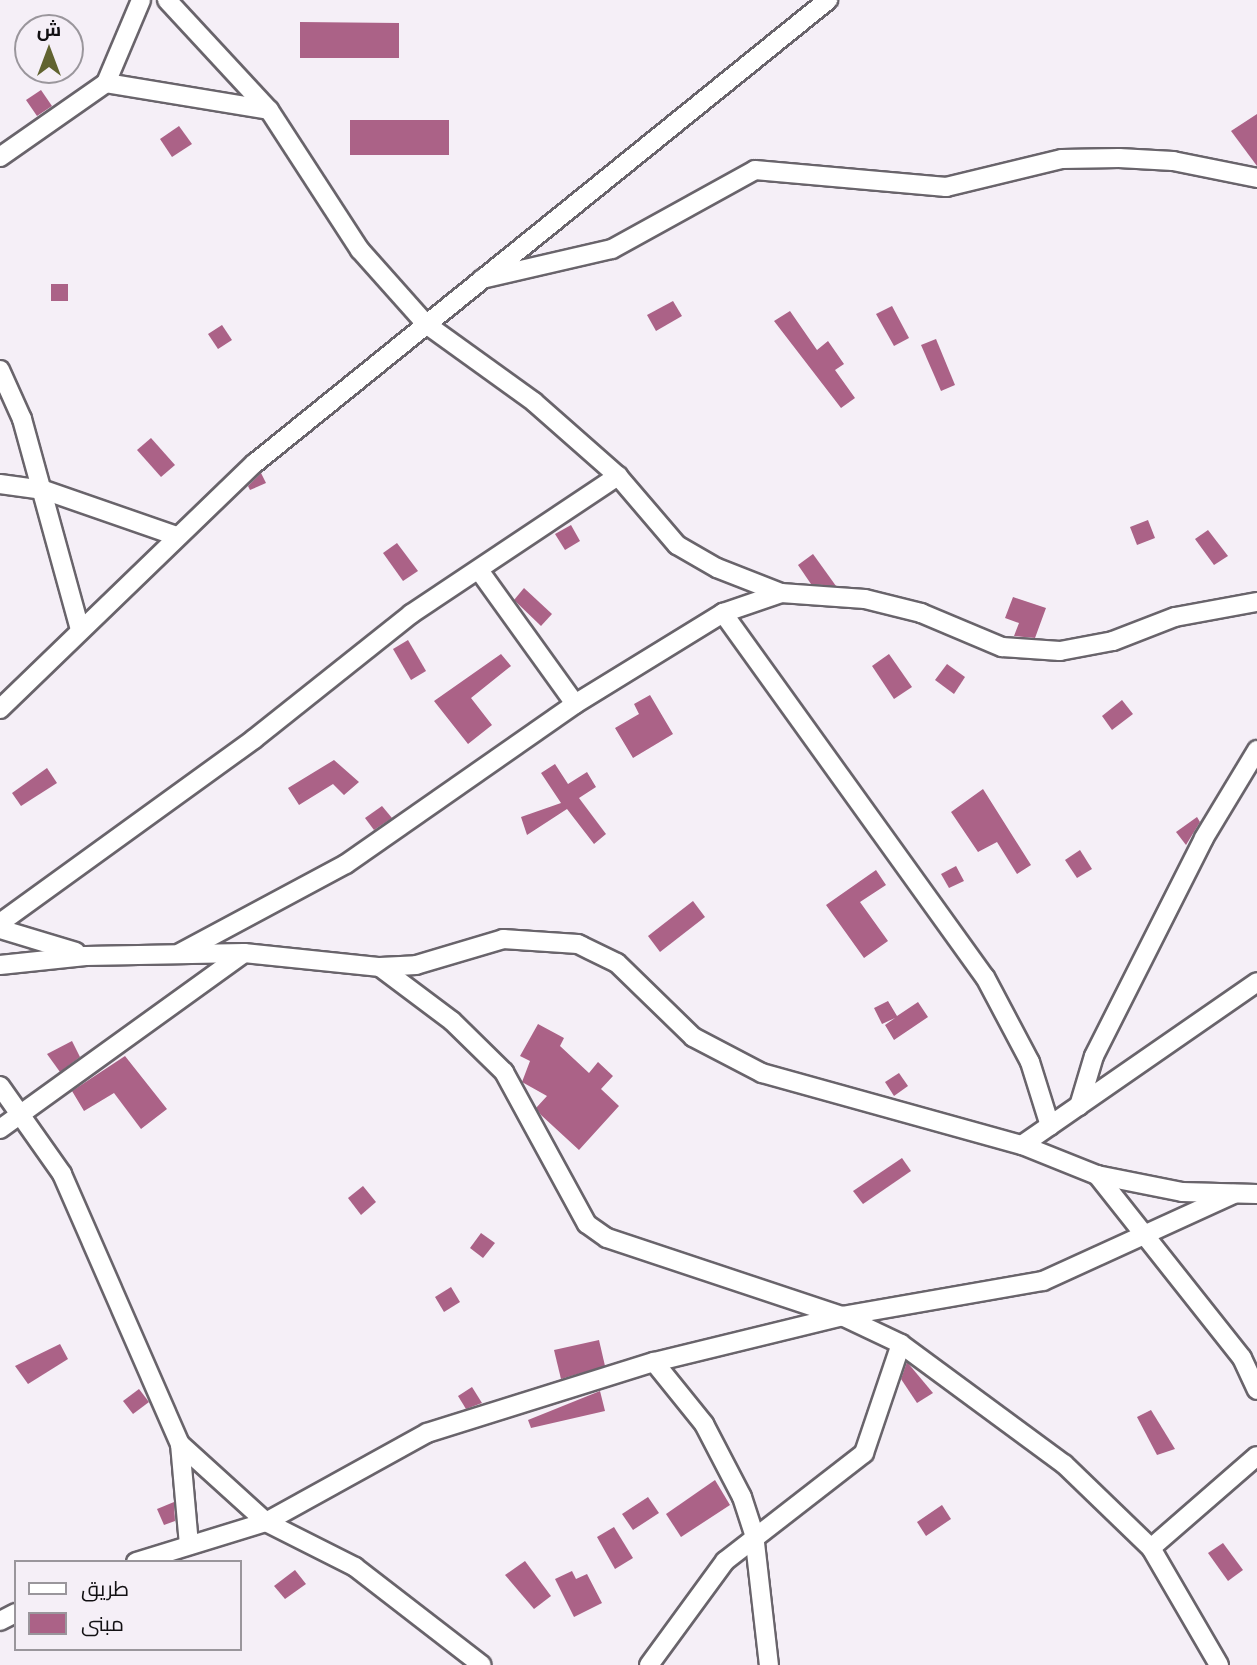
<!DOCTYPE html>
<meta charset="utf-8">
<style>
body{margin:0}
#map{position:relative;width:1257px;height:1665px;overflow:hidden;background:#f5eff7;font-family:"Space Grotesk",Cairo,sans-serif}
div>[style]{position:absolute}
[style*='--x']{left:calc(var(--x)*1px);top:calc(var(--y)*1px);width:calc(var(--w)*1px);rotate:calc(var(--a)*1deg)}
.building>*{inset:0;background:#ab6287}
.roads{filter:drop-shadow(2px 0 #69646b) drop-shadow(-2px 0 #69646b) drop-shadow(0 2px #69646b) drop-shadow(0 -2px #69646b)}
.street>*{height:18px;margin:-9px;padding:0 9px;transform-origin:9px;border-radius:9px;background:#fff}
span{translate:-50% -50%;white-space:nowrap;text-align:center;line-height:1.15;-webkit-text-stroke:5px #f5eff7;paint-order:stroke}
.legend{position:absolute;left:14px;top:1560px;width:228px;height:91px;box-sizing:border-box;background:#f5eff7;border:2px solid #9a969c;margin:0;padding:9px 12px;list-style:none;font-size:21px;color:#121013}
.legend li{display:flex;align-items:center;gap:14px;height:35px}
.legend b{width:35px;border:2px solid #9a969c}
.north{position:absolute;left:14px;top:14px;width:70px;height:70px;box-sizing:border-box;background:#f5eff7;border:2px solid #9a969c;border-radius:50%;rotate:0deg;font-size:19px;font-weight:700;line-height:28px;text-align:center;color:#121013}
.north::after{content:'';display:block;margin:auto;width:24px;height:32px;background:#616330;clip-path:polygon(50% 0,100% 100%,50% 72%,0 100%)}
</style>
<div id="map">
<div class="building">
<div style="clip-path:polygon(300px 22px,399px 23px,399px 58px,300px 58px)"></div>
<div style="clip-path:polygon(41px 90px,52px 106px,37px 116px,26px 100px)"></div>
<div style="clip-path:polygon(1257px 114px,1257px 166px,1231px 131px)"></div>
<div style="clip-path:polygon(350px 120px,449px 120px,449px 155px,350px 155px)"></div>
<div style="clip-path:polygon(179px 126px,192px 144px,172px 157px,160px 139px)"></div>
<div style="clip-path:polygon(51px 284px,68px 284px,68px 301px,51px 301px)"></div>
<div style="clip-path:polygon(673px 301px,682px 316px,656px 331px,647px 315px)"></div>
<div style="clip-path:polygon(892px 306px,909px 338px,894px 346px,876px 314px)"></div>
<div style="clip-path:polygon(790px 311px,817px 350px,828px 341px,844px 364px,835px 370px,855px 398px,841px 408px,774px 321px)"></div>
<div style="clip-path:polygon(222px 325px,232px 340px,218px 349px,208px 334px)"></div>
<div style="clip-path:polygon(936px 339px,955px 385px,941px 391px,921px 345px)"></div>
<div style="clip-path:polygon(151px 438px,175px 465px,161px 477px,137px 450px)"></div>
<div style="clip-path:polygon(261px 473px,266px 483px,250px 490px,248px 486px)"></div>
<div style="clip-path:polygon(1148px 520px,1155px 538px,1137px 545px,1130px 527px)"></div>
<div style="clip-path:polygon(571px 525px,580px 541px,565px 550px,555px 534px)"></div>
<div style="clip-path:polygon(1208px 530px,1228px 556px,1214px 565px,1195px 539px)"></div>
<div style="clip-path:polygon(397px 543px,418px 571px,403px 581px,383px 553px)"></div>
<div style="clip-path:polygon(813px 554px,836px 586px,811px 584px,798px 565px)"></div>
<div style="clip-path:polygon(524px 588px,552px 614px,541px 626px,514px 600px)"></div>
<div style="clip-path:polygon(1013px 597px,1046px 608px,1035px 638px,1014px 636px,1019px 623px,1005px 618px)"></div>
<div style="clip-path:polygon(408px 640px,426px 671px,411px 680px,393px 649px)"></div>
<div style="clip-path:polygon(501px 654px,511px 666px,471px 698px,492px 725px,468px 744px,434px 701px)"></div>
<div style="clip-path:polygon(889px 654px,912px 687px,894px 699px,872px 666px)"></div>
<div style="clip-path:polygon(947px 664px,965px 677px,954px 694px,935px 680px)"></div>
<div style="clip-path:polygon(650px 695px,673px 734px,633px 758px,615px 728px,639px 714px,634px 704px)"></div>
<div style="clip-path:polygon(1122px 700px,1133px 714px,1112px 730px,1102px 716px)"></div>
<div style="clip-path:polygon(334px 760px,359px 782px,344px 795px,333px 784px,299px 805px,288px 788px)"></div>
<div style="clip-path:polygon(555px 764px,568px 784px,587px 772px,596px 787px,579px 798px,606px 834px,594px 844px,567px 809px,527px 835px,521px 817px,561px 803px,541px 773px)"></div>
<div style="clip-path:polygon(47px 768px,57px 783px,21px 806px,12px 793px)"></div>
<div style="clip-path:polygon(983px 789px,1031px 865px,1017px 874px,997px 842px,978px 852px,951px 812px)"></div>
<div style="clip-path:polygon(382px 806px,392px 818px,374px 830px,365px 818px)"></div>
<div style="clip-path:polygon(1197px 817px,1200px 822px,1186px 845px,1176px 832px)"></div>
<div style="clip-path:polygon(1080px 850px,1092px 869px,1077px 878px,1065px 860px)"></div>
<div style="clip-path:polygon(956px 866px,964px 881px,949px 888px,941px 874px)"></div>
<div style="clip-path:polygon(876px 870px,886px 885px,860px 902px,888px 941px,864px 958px,826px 905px)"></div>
<div style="clip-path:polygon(693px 901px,705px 917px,660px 952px,648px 936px)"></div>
<div style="clip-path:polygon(888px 1001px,897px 1016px,918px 1002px,928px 1017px,894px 1040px,885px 1025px,895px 1018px,882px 1024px,874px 1008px)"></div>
<div style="clip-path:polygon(538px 1024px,564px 1038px,560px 1046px,589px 1073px,598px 1062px,613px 1076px,601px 1089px,619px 1106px,579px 1150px,541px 1115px,536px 1108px,547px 1096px,522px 1082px,530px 1061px,520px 1056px)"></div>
<div style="clip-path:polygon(72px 1041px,80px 1057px,60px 1072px,47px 1054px)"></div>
<div style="clip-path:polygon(125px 1056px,167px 1109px,141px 1129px,114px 1093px,84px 1111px,72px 1091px)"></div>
<div style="clip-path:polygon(899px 1073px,908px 1086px,894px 1096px,885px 1082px)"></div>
<div style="clip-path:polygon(902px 1158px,911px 1171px,863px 1204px,853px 1191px)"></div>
<div style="clip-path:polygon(363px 1186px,376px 1202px,361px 1215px,348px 1198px)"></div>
<div style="clip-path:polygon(481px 1233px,495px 1243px,483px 1258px,470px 1248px)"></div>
<div style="clip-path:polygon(451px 1287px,460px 1302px,444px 1312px,435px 1297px)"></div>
<div style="clip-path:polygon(599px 1340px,605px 1366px,561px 1379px,554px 1350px)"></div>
<div style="clip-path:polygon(60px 1344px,68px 1359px,28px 1384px,15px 1366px)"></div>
<div style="clip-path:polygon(907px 1362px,933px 1393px,917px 1403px,901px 1379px)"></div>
<div style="clip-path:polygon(472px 1387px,482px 1403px,466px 1409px,458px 1396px)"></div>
<div style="clip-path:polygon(139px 1389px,149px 1402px,133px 1414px,123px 1401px)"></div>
<div style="clip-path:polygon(600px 1391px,605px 1411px,531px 1428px,528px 1420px)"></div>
<div style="clip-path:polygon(1151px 1410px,1175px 1449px,1157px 1455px,1137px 1417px)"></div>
<div style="clip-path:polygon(715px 1480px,730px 1505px,681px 1537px,666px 1514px)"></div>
<div style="clip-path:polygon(648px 1497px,659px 1513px,633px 1530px,622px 1514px)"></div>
<div style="clip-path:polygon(174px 1502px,175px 1521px,164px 1525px,157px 1509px)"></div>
<div style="clip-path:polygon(942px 1505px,951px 1519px,926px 1536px,917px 1522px)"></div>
<div style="clip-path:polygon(614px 1527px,633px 1558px,615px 1569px,597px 1537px)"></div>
<div style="clip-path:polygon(1223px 1543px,1243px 1570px,1228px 1581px,1208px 1553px)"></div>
<div style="clip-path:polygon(525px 1561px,551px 1596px,534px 1609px,505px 1575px)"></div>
<div style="clip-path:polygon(295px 1570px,306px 1584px,285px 1599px,274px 1586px)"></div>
<div style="clip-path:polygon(572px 1571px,576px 1579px,587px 1574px,602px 1603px,574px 1617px,555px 1579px)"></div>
</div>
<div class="roads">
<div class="street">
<div style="--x:167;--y:0;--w:150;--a:47.2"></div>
<div style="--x:269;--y:110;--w:167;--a:57"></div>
<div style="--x:360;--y:250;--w:99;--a:48.3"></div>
<div style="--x:426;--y:324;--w:133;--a:35.8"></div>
<div style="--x:534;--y:402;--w:112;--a:41.4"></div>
<div style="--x:618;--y:476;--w:91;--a:49.5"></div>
<div style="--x:677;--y:545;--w:46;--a:29.9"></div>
<div style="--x:717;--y:568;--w:69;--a:21.3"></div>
<div style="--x:781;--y:593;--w:84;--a:4.1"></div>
<div style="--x:865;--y:599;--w:58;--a:14"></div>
<div style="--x:921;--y:613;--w:88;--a:22.8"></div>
<div style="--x:1002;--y:647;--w:58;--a:3.9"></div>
<div style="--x:1060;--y:651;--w:54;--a:-10.7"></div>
<div style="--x:1113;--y:641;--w:66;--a:-21.2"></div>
<div style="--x:1175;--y:617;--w:83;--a:-10.4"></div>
<div style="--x:106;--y:83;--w:165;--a:9.4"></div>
<div style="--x:0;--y:157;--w:129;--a:-34.9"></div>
<div style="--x:106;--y:83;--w:90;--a:-67.1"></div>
<div style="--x:482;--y:279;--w:133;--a:-13"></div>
<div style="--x:612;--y:249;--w:163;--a:-28.9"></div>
<div style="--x:755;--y:170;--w:192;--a:5.1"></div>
<div style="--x:946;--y:187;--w:119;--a:-13.6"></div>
<div style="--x:1062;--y:159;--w:57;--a:-1"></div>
<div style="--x:1119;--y:158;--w:54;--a:3.2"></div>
<div style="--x:1173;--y:161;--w:86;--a:11.4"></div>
<div style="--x:0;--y:370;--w:54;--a:65.8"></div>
<div style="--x:22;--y:419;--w:218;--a:74.6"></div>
<div style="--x:0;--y:484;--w:44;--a:7.8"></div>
<div style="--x:44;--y:490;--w:141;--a:19.1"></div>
<div style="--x:481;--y:573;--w:161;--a:54.3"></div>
<div style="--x:723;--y:613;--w:448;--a:54.3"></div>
<div style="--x:985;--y:977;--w:96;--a:62.1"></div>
<div style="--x:1030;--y:1062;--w:67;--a:72.6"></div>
<div style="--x:0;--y:709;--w:354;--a:-44"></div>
<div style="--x:255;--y:463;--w:737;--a:-38.94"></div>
<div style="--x:0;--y:923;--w:314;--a:-35.9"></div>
<div style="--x:254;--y:739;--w:201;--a:-38.5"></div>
<div style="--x:411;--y:614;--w:249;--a:-33.7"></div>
<div style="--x:0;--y:929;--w:79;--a:16.8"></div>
<div style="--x:180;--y:953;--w:188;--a:-28.2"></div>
<div style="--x:346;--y:864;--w:279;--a:-34.9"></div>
<div style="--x:575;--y:704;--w:174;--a:-31.6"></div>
<div style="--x:723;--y:613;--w:61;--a:-19"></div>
<div style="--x:0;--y:965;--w:86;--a:-6"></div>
<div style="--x:86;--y:956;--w:158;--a:-1.1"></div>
<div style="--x:244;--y:953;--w:137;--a:5.9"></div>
<div style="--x:380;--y:967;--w:36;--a:-3"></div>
<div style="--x:416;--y:965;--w:91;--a:-16.6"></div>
<div style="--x:503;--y:939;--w:75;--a:3.8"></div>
<div style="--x:578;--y:944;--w:43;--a:26"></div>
<div style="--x:617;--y:963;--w:106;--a:44.2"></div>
<div style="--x:693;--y:1037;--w:78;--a:27.6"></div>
<div style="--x:762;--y:1073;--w:270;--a:15.5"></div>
<div style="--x:1022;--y:1145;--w:81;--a:21.8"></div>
<div style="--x:1097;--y:1175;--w:87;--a:11.3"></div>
<div style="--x:1182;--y:1192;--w:75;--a:1.5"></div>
<div style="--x:380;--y:967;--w:90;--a:36.9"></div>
<div style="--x:452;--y:1021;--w:73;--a:44.4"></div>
<div style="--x:504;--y:1072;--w:173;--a:61.4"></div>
<div style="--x:587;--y:1224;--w:24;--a:35"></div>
<div style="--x:607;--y:1238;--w:248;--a:18.4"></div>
<div style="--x:842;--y:1316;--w:65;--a:25.4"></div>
<div style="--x:901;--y:1344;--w:202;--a:36.4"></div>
<div style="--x:1064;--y:1464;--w:121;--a:44"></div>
<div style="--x:1151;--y:1548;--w:135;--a:59.8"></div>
<div style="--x:0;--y:1086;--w:108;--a:54.8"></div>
<div style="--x:62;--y:1174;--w:295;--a:66.4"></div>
<div style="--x:180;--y:1444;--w:116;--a:42.2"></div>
<div style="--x:266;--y:1522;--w:100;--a:26.8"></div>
<div style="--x:355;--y:1567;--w:160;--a:37.7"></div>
<div style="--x:1079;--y:1106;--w:52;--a:-73.3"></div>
<div style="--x:1094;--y:1056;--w:244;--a:-63.2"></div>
<div style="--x:1204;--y:838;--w:103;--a:-58.9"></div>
<div style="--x:0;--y:1129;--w:301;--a:-35.8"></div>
<div style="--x:1022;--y:1145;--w:286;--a:-34.7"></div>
<div style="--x:1097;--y:1175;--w:233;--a:51.6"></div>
<div style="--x:1242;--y:1358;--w:35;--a:65"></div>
<div style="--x:654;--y:1362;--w:80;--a:51.1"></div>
<div style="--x:704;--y:1424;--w:82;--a:62.5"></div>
<div style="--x:742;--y:1497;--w:39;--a:72"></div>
<div style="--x:754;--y:1534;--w:132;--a:83.5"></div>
<div style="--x:180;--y:1444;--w:100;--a:84.9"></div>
<div style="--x:1151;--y:1548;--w:140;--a:-41"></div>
<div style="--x:136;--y:1562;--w:136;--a:-17.1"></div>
<div style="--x:266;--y:1522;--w:184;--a:-28.9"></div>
<div style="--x:427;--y:1433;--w:238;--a:-17.4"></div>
<div style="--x:654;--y:1362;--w:194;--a:-13.7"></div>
<div style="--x:842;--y:1316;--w:204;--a:-9.9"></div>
<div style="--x:1043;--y:1281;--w:210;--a:-24.5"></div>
<div style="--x:0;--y:1621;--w:18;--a:-27"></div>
<div style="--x:649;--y:1665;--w:129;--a:-53.8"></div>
<div style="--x:725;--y:1561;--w:176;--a:-37.8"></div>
<div style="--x:864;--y:1453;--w:115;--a:-71.3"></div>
</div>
</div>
<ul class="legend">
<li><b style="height:9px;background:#fff"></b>طريق</li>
<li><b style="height:19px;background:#ab6287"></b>مبنى</li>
</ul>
<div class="north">ش</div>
</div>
